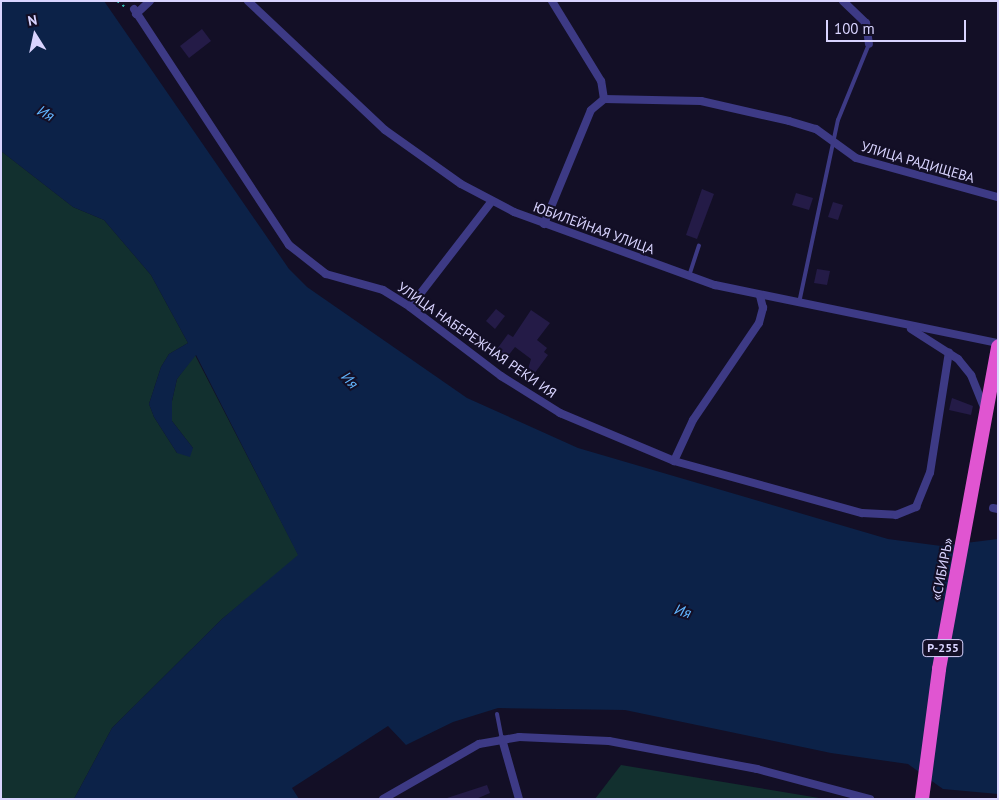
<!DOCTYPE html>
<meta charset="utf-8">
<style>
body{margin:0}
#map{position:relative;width:999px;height:800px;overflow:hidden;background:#130f26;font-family:"PT Sans",sans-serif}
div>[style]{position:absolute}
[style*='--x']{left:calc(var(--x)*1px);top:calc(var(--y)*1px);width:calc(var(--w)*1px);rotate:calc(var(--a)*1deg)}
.green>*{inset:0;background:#12302f}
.water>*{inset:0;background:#0c2248}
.building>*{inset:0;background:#241b47}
.path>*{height:2px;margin-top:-1px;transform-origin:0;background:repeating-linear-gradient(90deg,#2fb8b0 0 2.5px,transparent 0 6.5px)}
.service>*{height:4px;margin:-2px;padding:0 2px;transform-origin:2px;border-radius:2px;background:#3d3a85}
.minor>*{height:8px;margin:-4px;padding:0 4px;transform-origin:4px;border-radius:4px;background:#3d3a85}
.trunk>*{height:14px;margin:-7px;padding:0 7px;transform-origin:7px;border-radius:7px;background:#e055d1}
span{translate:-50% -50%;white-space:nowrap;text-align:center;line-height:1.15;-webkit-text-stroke:4px #130f26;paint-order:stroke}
.shield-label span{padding:1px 4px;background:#130f26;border:1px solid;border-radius:4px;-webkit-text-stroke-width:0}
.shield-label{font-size:12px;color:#d9d4ff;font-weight:700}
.street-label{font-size:14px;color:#d9d4ff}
.water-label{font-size:15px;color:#62b6ff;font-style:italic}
.frame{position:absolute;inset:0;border:2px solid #d9d4ff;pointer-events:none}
.north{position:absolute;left:10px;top:10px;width:50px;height:50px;-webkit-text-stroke:4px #130f26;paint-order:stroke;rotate:350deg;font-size:14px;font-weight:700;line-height:20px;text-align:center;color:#d9d4ff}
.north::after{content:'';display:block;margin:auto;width:18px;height:22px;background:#d9d4ff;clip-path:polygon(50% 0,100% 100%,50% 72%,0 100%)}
.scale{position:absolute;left:826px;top:20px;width:140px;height:22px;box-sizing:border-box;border:2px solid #d9d4ff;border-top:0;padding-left:6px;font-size:15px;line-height:18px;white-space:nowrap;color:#d9d4ff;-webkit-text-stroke:4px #130f26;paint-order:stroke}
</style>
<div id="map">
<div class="green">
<div style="clip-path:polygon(1px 151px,73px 207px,104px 220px,151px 275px,188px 343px,169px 354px,161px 367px,149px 404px,154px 417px,177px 453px,193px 448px,172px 421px,172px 401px,177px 379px,195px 355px,299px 556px,222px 619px,112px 728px,74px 799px,1px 799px)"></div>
<div style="clip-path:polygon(621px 765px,825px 799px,595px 799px)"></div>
</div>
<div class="water">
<div style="clip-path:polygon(1px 1px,104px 1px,289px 269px,307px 287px,467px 398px,578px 448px,888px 539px,941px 546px,998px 539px,998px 794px,943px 789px,908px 764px,831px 753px,625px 710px,498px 708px,453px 722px,406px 745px,388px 726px,292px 788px,299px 799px,74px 799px,112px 728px,222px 619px,298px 555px,196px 355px,177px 379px,172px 401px,172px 421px,193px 448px,190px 457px,177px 453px,154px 417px,149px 404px,161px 367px,169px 354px,188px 343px,151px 275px,104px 220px,73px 207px,1px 151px)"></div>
</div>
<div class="building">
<div style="clip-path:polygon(202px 29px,211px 41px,189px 58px,180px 46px)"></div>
<div style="clip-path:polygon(702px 189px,714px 194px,697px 239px,686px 235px)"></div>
<div style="clip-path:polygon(796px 193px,813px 198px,809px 210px,792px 205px)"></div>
<div style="clip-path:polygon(833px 202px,843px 205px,838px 220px,828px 217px)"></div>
<div style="clip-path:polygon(817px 269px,830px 271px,827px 285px,814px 283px)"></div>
<div style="clip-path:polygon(496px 309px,505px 316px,495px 329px,486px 321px)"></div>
<div style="clip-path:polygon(531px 310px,550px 323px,537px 340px,547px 348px,544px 352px,548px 355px,534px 374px,528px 369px,531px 359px,515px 347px,507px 357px,497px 349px,508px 334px,513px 337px)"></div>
<div style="clip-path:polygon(952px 398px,973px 406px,971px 415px,949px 410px)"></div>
<div style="clip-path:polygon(487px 785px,490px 793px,476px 799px,444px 799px)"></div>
</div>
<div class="path">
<div style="--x:117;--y:1;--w:10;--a:37"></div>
</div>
<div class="service">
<div style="--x:689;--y:276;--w:32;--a:-72"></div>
<div style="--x:799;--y:303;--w:187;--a:-78"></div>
<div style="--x:838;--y:120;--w:82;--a:-67.8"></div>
<div style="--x:497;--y:714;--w:25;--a:79"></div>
</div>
<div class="minor">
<div style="--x:248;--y:1;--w:188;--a:43.3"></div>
<div style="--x:385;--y:130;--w:93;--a:35.4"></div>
<div style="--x:461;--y:184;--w:60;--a:27.8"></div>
<div style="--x:514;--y:212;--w:214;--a:20"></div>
<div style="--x:715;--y:285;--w:289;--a:11.6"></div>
<div style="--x:843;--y:1;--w:32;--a:44"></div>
<div style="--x:866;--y:23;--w:21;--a:82"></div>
<div style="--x:134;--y:9;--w:282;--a:56.7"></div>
<div style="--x:289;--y:245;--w:47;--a:38.1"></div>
<div style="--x:326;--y:274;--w:59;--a:15.7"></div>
<div style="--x:383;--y:290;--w:32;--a:32"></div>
<div style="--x:410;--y:307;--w:114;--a:37.2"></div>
<div style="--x:501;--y:376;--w:70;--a:32.1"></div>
<div style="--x:560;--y:413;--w:124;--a:22.8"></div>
<div style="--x:674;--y:461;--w:195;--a:15.5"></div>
<div style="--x:862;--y:513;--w:34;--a:3"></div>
<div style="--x:896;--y:515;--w:22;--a:-22"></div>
<div style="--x:916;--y:507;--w:37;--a:-68"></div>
<div style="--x:930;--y:473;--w:122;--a:-81.1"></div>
<div style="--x:136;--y:14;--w:19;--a:-43"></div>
<div style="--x:604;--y:99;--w:97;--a:1.2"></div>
<div style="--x:701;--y:101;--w:90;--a:12.8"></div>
<div style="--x:789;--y:121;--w:28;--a:17"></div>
<div style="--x:816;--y:129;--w:49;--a:35.9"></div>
<div style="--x:856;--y:158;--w:147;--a:15.4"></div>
<div style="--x:544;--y:224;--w:123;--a:-67.6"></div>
<div style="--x:591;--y:110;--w:17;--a:-40"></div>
<div style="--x:604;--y:99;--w:18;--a:-99"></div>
<div style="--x:601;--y:81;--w:94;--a:-121.5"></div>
<div style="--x:410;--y:307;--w:134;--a:-52.3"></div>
<div style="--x:911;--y:329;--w:56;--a:32.6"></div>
<div style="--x:958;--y:359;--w:21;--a:51"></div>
<div style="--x:971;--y:375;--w:35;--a:68"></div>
<div style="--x:674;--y:461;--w:45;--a:-65.1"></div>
<div style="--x:693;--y:420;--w:117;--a:-55.8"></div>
<div style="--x:759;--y:323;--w:16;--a:-75"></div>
<div style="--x:763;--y:308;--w:12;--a:-104"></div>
<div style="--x:993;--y:508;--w:5;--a:11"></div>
<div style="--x:502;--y:739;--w:62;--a:74.2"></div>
<div style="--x:383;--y:799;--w:111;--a:-29.8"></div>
<div style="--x:479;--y:744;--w:41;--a:-9.9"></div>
<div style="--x:519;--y:737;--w:90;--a:2.5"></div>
<div style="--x:609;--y:741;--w:151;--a:10.7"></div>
<div style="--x:757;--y:769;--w:117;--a:14.9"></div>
</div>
<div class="trunk">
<div style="--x:922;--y:799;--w:131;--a:-82.5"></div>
<div style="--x:939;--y:669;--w:328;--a:-79.6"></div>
</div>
<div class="shield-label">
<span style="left:943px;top:648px">Р-255</span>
</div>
<div class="street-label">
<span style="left:918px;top:162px;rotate:16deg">УЛИЦА РАДИЩЕВА</span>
<span style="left:594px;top:228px;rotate:20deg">ЮБИЛЕЙНАЯ УЛИЦА</span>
<span style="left:477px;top:340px;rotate:35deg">УЛИЦА НАБЕРЕЖНАЯ РЕКИ ИЯ</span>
<span style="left:942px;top:569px;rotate:-79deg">«СИБИРЬ»</span>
</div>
<div class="water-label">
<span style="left:46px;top:113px;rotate:29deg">Ия</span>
<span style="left:350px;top:380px;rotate:47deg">Ия</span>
<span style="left:683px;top:611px;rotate:16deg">Ия</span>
</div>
<div class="frame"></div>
<div class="north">N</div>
<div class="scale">100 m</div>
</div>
